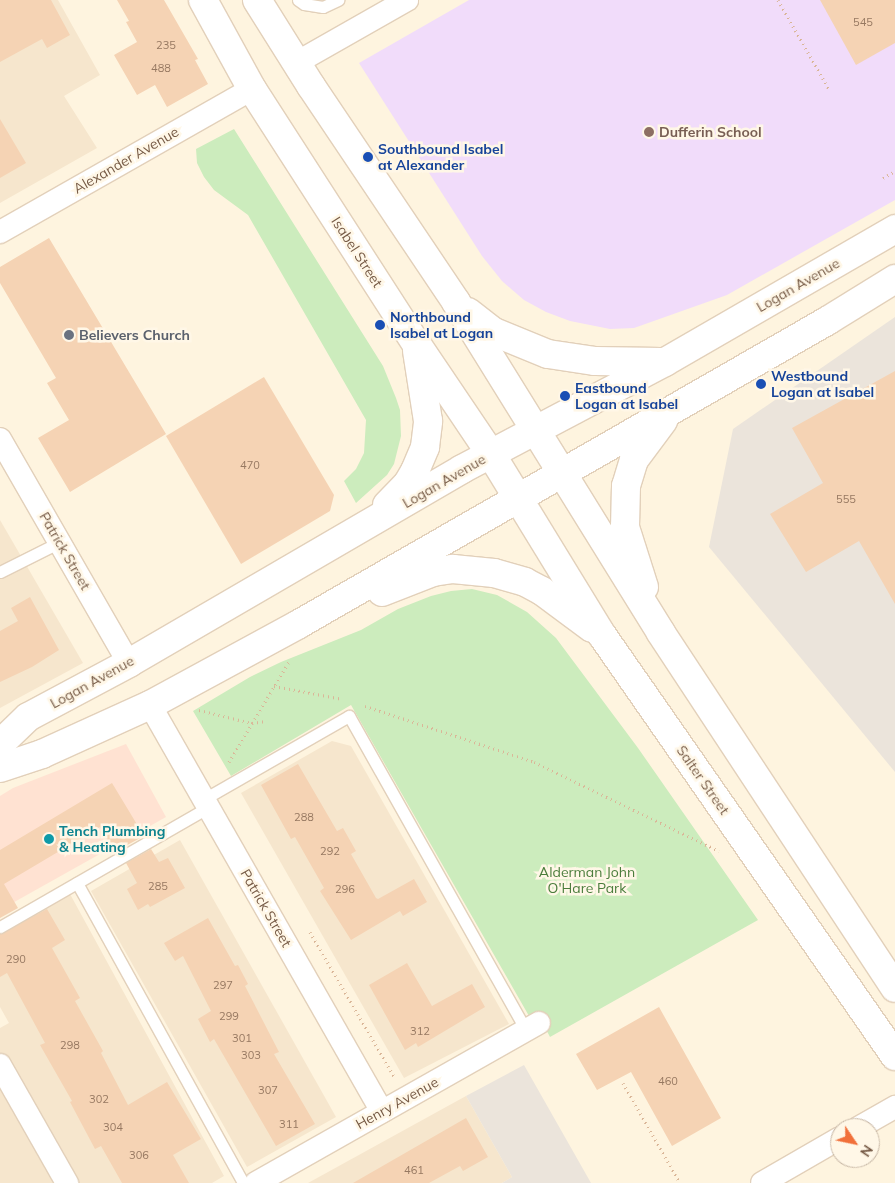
<!DOCTYPE html>
<style>
body{margin:0}
#map{position:relative;width:895px;height:1183px;overflow:hidden;background:#fef4df;font-family:Mulish,sans-serif}
div>[style]{position:absolute}
[style*='--x']{left:calc(var(--x)*1px);top:calc(var(--y)*1px);width:calc(var(--w)*1px);rotate:calc(var(--a)*1deg)}
.residential>*{inset:0;background:#f6e6cd}
.commercial>*{inset:0;background:#ffe2d2}
.industrial>*{inset:0;background:#ebe4db}
.education>*{inset:0;background:#f1dcfa}
.green>*{inset:0;background:#ccecbd}
.building>*{inset:0;background:#f5d3b4}
.path>*{height:3px;margin-top:-1.5px;transform-origin:0;background:repeating-linear-gradient(90deg,#dab698 0 1px,transparent 0 5px)}
.roads{filter:drop-shadow(1px 0 #e2d0ba) drop-shadow(-1px 0 #e2d0ba) drop-shadow(0 1px #e2d0ba) drop-shadow(0 -1px #e2d0ba)}
.service>*{height:11px;margin:-5.5px;padding:0 5.5px;transform-origin:5.5px;border-radius:5.5px;background:#fff}
.minor>*{height:22px;margin:-11px;padding:0 11px;transform-origin:11px;border-radius:11px;background:#fff}
.secondary>*{height:28px;margin:-14px;padding:0 14px;transform-origin:14px;border-radius:14px;background:#fff}
.dots>*{width:14px;height:14px;translate:-50% -50%;box-sizing:border-box;border:2px solid #fff7e7;border-radius:50%}
span{translate:-50% -50%;white-space:nowrap;text-align:center;line-height:1.15;-webkit-text-stroke:5px #fff7e7;paint-order:stroke}
.number-label{font-size:11px;color:#967861}
.number-label span{-webkit-text-stroke-width:0}
.education-label{font-size:14px;color:#785e54;font-weight:700}
.left{translate:0 -50%;text-align:left}
.transit-label{font-size:14px;color:#164399;font-weight:700}
.street-label{font-size:14px;color:#765a45}
.worship-label{font-size:14px;color:#5b616d;font-weight:700}
.culture-label{font-size:14px;color:#0d838f;font-weight:700}
.park-label{font-size:14px;color:#4b7d3c}
.north{position:absolute;left:830px;top:1118px;width:50px;height:50px;box-sizing:border-box;background:#fff7e7;border:1px solid #c8b8a6;border-radius:50%;rotate:124deg;font-size:14px;font-weight:700;line-height:20px;text-align:center;color:#765a45}
.north::after{content:'';display:block;margin:auto;width:18px;height:22px;background:#f1703a;clip-path:polygon(50% 0,100% 100%,50% 72%,0 100%)}
</style>
<div id="map">
<div class="residential">
<div style="clip-path:polygon(0 0,58px 0,100px 75px,64px 96px,97px 148px,0 203px)"></div>
<div style="clip-path:polygon(0 520px,83px 663px,0 708px)"></div>
<div style="clip-path:polygon(332px 741px,351px 746px,509px 1024px,404px 1078px,241px 793px)"></div>
<div style="clip-path:polygon(180px 840px,336px 1117px,247px 1167px,91px 891px)"></div>
<div style="clip-path:polygon(70px 894px,224px 1176px,212px 1183px,0 1183px,0 1028px,9px 1023px,0 1007px,0 933px)"></div>
<div style="clip-path:polygon(466px 1096px,512px 1177px,502px 1183px,308px 1183px)"></div>
</div>
<div class="commercial">
<div style="clip-path:polygon(126px 744px,166px 817px,0 910px,0 796px,13px 788px)"></div>
</div>
<div class="industrial">
<div style="clip-path:polygon(895px 317px,895px 772px,709px 547px,733px 429px)"></div>
<div style="clip-path:polygon(524px 1065px,591px 1183px,502px 1183px,512px 1177px,466px 1096px)"></div>
</div>
<div class="education">
<div style="clip-path:polygon(469px 0,895px 0,895px 200px,727px 295px,634px 328px,610px 329px,570px 321px,546px 312px,524px 300px,502px 281px,482px 256px,359px 63px)"></div>
</div>
<div class="green">
<div style="clip-path:polygon(234px 129px,383px 366px,396px 398px,400px 410px,401px 436px,394px 464px,387px 475px,356px 503px,344px 481px,356px 469px,364px 453px,366px 420px,248px 215px,214px 190px,204px 177px,197px 163px,196px 149px)"></div>
<div style="clip-path:polygon(472px 589px,497px 595px,527px 612px,556px 638px,638px 748px,758px 920px,550px 1037px,537px 1012px,529px 1016px,351px 705px,231px 776px,193px 711px,250px 677px,281px 662px,361px 630px,398px 609px,431px 596px,451px 591px)"></div>
</div>
<div class="building">
<div style="clip-path:polygon(0 0,51px 0,70px 35px,47px 48px,42px 39px,0 62px)"></div>
<div style="clip-path:polygon(117px 0,164px 0,198px 59px,195px 60px,208px 84px,167px 107px,155px 85px,137px 95px,114px 55px,137px 42px,126px 22px,129px 21px)"></div>
<div style="clip-path:polygon(820px 0,895px 0,895px 43px,856px 65px)"></div>
<div style="clip-path:polygon(0 119px,26px 163px,0 178px)"></div>
<div style="clip-path:polygon(49px 238px,166px 434px,70px 492px,38px 438px,69px 420px,47px 383px,56px 378px,0 283px,0 267px)"></div>
<div style="clip-path:polygon(895px 371px,895px 604px,859px 541px,806px 572px,770px 514px,823px 483px,792px 428px)"></div>
<div style="clip-path:polygon(264px 377px,334px 495px,330px 511px,241px 564px,166px 436px)"></div>
<div style="clip-path:polygon(30px 597px,59px 650px,32px 667px,0 682px,0 631px,18px 621px,11px 608px)"></div>
<div style="clip-path:polygon(298px 764px,337px 831px,343px 828px,356px 851px,351px 854px,376px 898px,378px 899px,414px 879px,427px 902px,403px 916px,400px 911px,351px 940px,320px 891px,324px 888px,295px 837px,291px 839px,261px 785px)"></div>
<div style="clip-path:polygon(112px 783px,144px 836px,118px 850px,116px 846px,112px 848px,100px 827px,4px 884px,18px 908px,0 918px,0 850px)"></div>
<div style="clip-path:polygon(151px 849px,159px 862px,168px 858px,185px 888px,150px 907px,148px 904px,138px 910px,127px 889px,137px 883px,126px 863px)"></div>
<div style="clip-path:polygon(47px 909px,65px 940px,52px 948px,80px 998px,75px 1001px,103px 1051px,101px 1053px,128px 1105px,167px 1082px,201px 1139px,173px 1155px,189px 1183px,122px 1183px,101px 1146px,95px 1149px,70px 1102px,72px 1101px,40px 1045px,45px 1043px,7px 973px,0 977px,0 934px)"></div>
<div style="clip-path:polygon(208px 918px,235px 966px,238px 965px,248px 984px,245px 986px,279px 1052px,274px 1054px,315px 1124px,276px 1146px,214px 1039px,210px 1042px,198px 1019px,211px 1011px,183px 956px,175px 961px,164px 943px)"></div>
<div style="clip-path:polygon(407px 963px,432px 1006px,472px 984px,485px 1007px,418px 1047px,416px 1043px,405px 1050px,369px 985px)"></div>
<div style="clip-path:polygon(659px 1007px,721px 1118px,672px 1146px,631px 1072px,597px 1090px,576px 1054px)"></div>
<div style="clip-path:polygon(466px 1118px,488px 1157px,463px 1171px,460px 1166px,429px 1183px,353px 1183px)"></div>
</div>
<div class="path">
<div style="--x:778;--y:0;--w:103;--a:60.2"></div>
<div style="--x:883;--y:178;--w:14;--a:-30"></div>
<div style="--x:274;--y:686;--w:70;--a:10.7"></div>
<div style="--x:365;--y:706;--w:178;--a:18.3"></div>
<div style="--x:534;--y:762;--w:205;--a:25.7"></div>
<div style="--x:199;--y:710;--w:55;--a:13.8"></div>
<div style="--x:252;--y:723;--w:14;--a:-8"></div>
<div style="--x:229;--y:762;--w:119;--a:-59.1"></div>
<div style="--x:310;--y:932;--w:169;--a:59.8"></div>
<div style="--x:623;--y:1083;--w:115;--a:60.3"></div>
</div>
<div class="roads">
<div class="service">
<div style="--x:298;--y:0;--w:7;--a:34"></div>
<div style="--x:304;--y:4;--w:19;--a:9"></div>
<div style="--x:323;--y:7;--w:17;--a:-25"></div>
<div style="--x:0;--y:572;--w:67;--a:-26.6"></div>
<div style="--x:204;--y:799;--w:167;--a:-29.8"></div>
<div style="--x:349;--y:716;--w:360;--a:60.6"></div>
<div style="--x:77;--y:883;--w:343;--a:61"></div>
<div style="--x:0;--y:927;--w:241;--a:-29.9"></div>
</div>
<div class="minor">
<div style="--x:296;--y:63;--w:128;--a:-29.6"></div>
<div style="--x:0;--y:232;--w:290;--a:-29.6"></div>
<div style="--x:0;--y:439;--w:258;--a:60.1"></div>
<div style="--x:150;--y:705;--w:468;--a:60.3"></div>
<div style="--x:0;--y:1065;--w:136;--a:60.4"></div>
<div style="--x:858;--y:1128;--w:43;--a:-29.6"></div>
<div style="--x:256;--y:1183;--w:325;--a:-29.5"></div>
<div style="--x:762;--y:1183;--w:90;--a:-30"></div>
</div>
<div class="secondary">
<div style="--x:203;--y:0;--w:102;--a:61.2"></div>
<div style="--x:252;--y:89;--w:302;--a:57.2"></div>
<div style="--x:416;--y:343;--w:134;--a:56"></div>
<div style="--x:491;--y:454;--w:212;--a:58.5"></div>
<div style="--x:602;--y:635;--w:513;--a:55.16"></div>
<div style="--x:257;--y:0;--w:102;--a:57.9"></div>
<div style="--x:311;--y:86;--w:260;--a:56.1"></div>
<div style="--x:456;--y:302;--w:389;--a:58.2"></div>
<div style="--x:661;--y:633;--w:425;--a:56.6"></div>
<div style="--x:468;--y:312;--w:33;--a:38"></div>
<div style="--x:494;--y:332;--w:58;--a:22.2"></div>
<div style="--x:548;--y:354;--w:48;--a:8.5"></div>
<div style="--x:595;--y:361;--w:66;--a:0.9"></div>
<div style="--x:387;--y:505;--w:30;--a:-46"></div>
<div style="--x:408;--y:483;--w:14;--a:-60"></div>
<div style="--x:415;--y:471;--w:26;--a:-67"></div>
<div style="--x:425;--y:447;--w:26;--a:-83"></div>
<div style="--x:428;--y:421;--w:71;--a:-98.9"></div>
<div style="--x:644;--y:587;--w:63;--a:-107.6"></div>
<div style="--x:625;--y:527;--w:41;--a:-88.6"></div>
<div style="--x:626;--y:486;--w:27;--a:-73"></div>
<div style="--x:634;--y:460;--w:49;--a:-53.4"></div>
<div style="--x:382;--y:592;--w:55;--a:-21.4"></div>
<div style="--x:433;--y:572;--w:20;--a:-9"></div>
<div style="--x:453;--y:569;--w:41;--a:5.6"></div>
<div style="--x:494;--y:573;--w:32;--a:16"></div>
<div style="--x:525;--y:582;--w:19;--a:28"></div>
<div style="--x:542;--y:591;--w:62;--a:36.5"></div>
<div style="--x:0;--y:744;--w:39;--a:-44"></div>
<div style="--x:28;--y:717;--w:115;--a:-28.1"></div>
<div style="--x:129;--y:663;--w:385;--a:-30.2"></div>
<div style="--x:462;--y:469;--w:229;--a:-27.8"></div>
<div style="--x:665;--y:362;--w:266;--a:-30"></div>
<div style="--x:0;--y:768;--w:44;--a:-18.4"></div>
<div style="--x:42;--y:754;--w:119;--a:-24.4"></div>
<div style="--x:150;--y:705;--w:170;--a:-28.5"></div>
<div style="--x:299;--y:624;--w:609;--a:-29.85"></div>
<div style="--x:827;--y:321;--w:80;--a:-31.7"></div>
</div>
</div>
<div class="dots">
<div style="left:649px;top:132px;background:#8d6e63"></div>
<div style="left:368px;top:157px;background:#1a4fb4"></div>
<div style="left:380px;top:325px;background:#1a4fb4"></div>
<div style="left:69px;top:335px;background:#6b7280"></div>
<div style="left:761px;top:384px;background:#1a4fb4"></div>
<div style="left:565px;top:396px;background:#1a4fb4"></div>
<div style="left:49px;top:839px;background:#0f9aa8"></div>
</div>
<div class="number-label">
<span style="left:863px;top:22px">545</span>
<span style="left:166px;top:45px">235</span>
<span style="left:161px;top:68px">488</span>
<span style="left:250px;top:465px">470</span>
<span style="left:846px;top:499px">555</span>
<span style="left:304px;top:817px">288</span>
<span style="left:330px;top:851px">292</span>
<span style="left:158px;top:886px">285</span>
<span style="left:345px;top:889px">296</span>
<span style="left:16px;top:959px">290</span>
<span style="left:223px;top:985px">297</span>
<span style="left:229px;top:1016px">299</span>
<span style="left:420px;top:1031px">312</span>
<span style="left:242px;top:1038px">301</span>
<span style="left:70px;top:1045px">298</span>
<span style="left:251px;top:1055px">303</span>
<span style="left:668px;top:1081px">460</span>
<span style="left:268px;top:1090px">307</span>
<span style="left:99px;top:1099px">302</span>
<span style="left:289px;top:1124px">311</span>
<span style="left:113px;top:1127px">304</span>
<span style="left:139px;top:1155px">306</span>
<span style="left:414px;top:1170px">461</span>
</div>
<div class="education-label">
<span class="left" style="left:659px;top:132px">Dufferin School</span>
</div>
<div class="transit-label">
<span class="left" style="left:378px;top:157px">Southbound Isabel<br>at Alexander</span>
<span class="left" style="left:390px;top:325px">Northbound<br>Isabel at Logan</span>
<span class="left" style="left:771px;top:384px">Westbound<br>Logan at Isabel</span>
<span class="left" style="left:575px;top:396px">Eastbound<br>Logan at Isabel</span>
</div>
<div class="street-label">
<span style="left:126px;top:160px;rotate:-30deg">Alexander Avenue</span>
<span style="left:357px;top:252px;rotate:57deg">Isabel Street</span>
<span style="left:798px;top:285px;rotate:-30deg">Logan Avenue</span>
<span style="left:444px;top:481px;rotate:-30deg">Logan Avenue</span>
<span style="left:65px;top:551px;rotate:60deg">Patrick Street</span>
<span style="left:92px;top:682px;rotate:-29deg">Logan Avenue</span>
<span style="left:703px;top:780px;rotate:55deg">Salter Street</span>
<span style="left:266px;top:908px;rotate:60deg">Patrick Street</span>
<span style="left:397px;top:1103px;rotate:-29deg">Henry Avenue</span>
</div>
<div class="worship-label">
<span class="left" style="left:79px;top:335px">Believers Church</span>
</div>
<div class="culture-label">
<span class="left" style="left:59px;top:839px">Tench Plumbing<br>&amp; Heating</span>
</div>
<div class="park-label">
<span style="left:587px;top:880px">Alderman John<br>O'Hare Park</span>
</div>
<div class="north">N</div>
</div>
